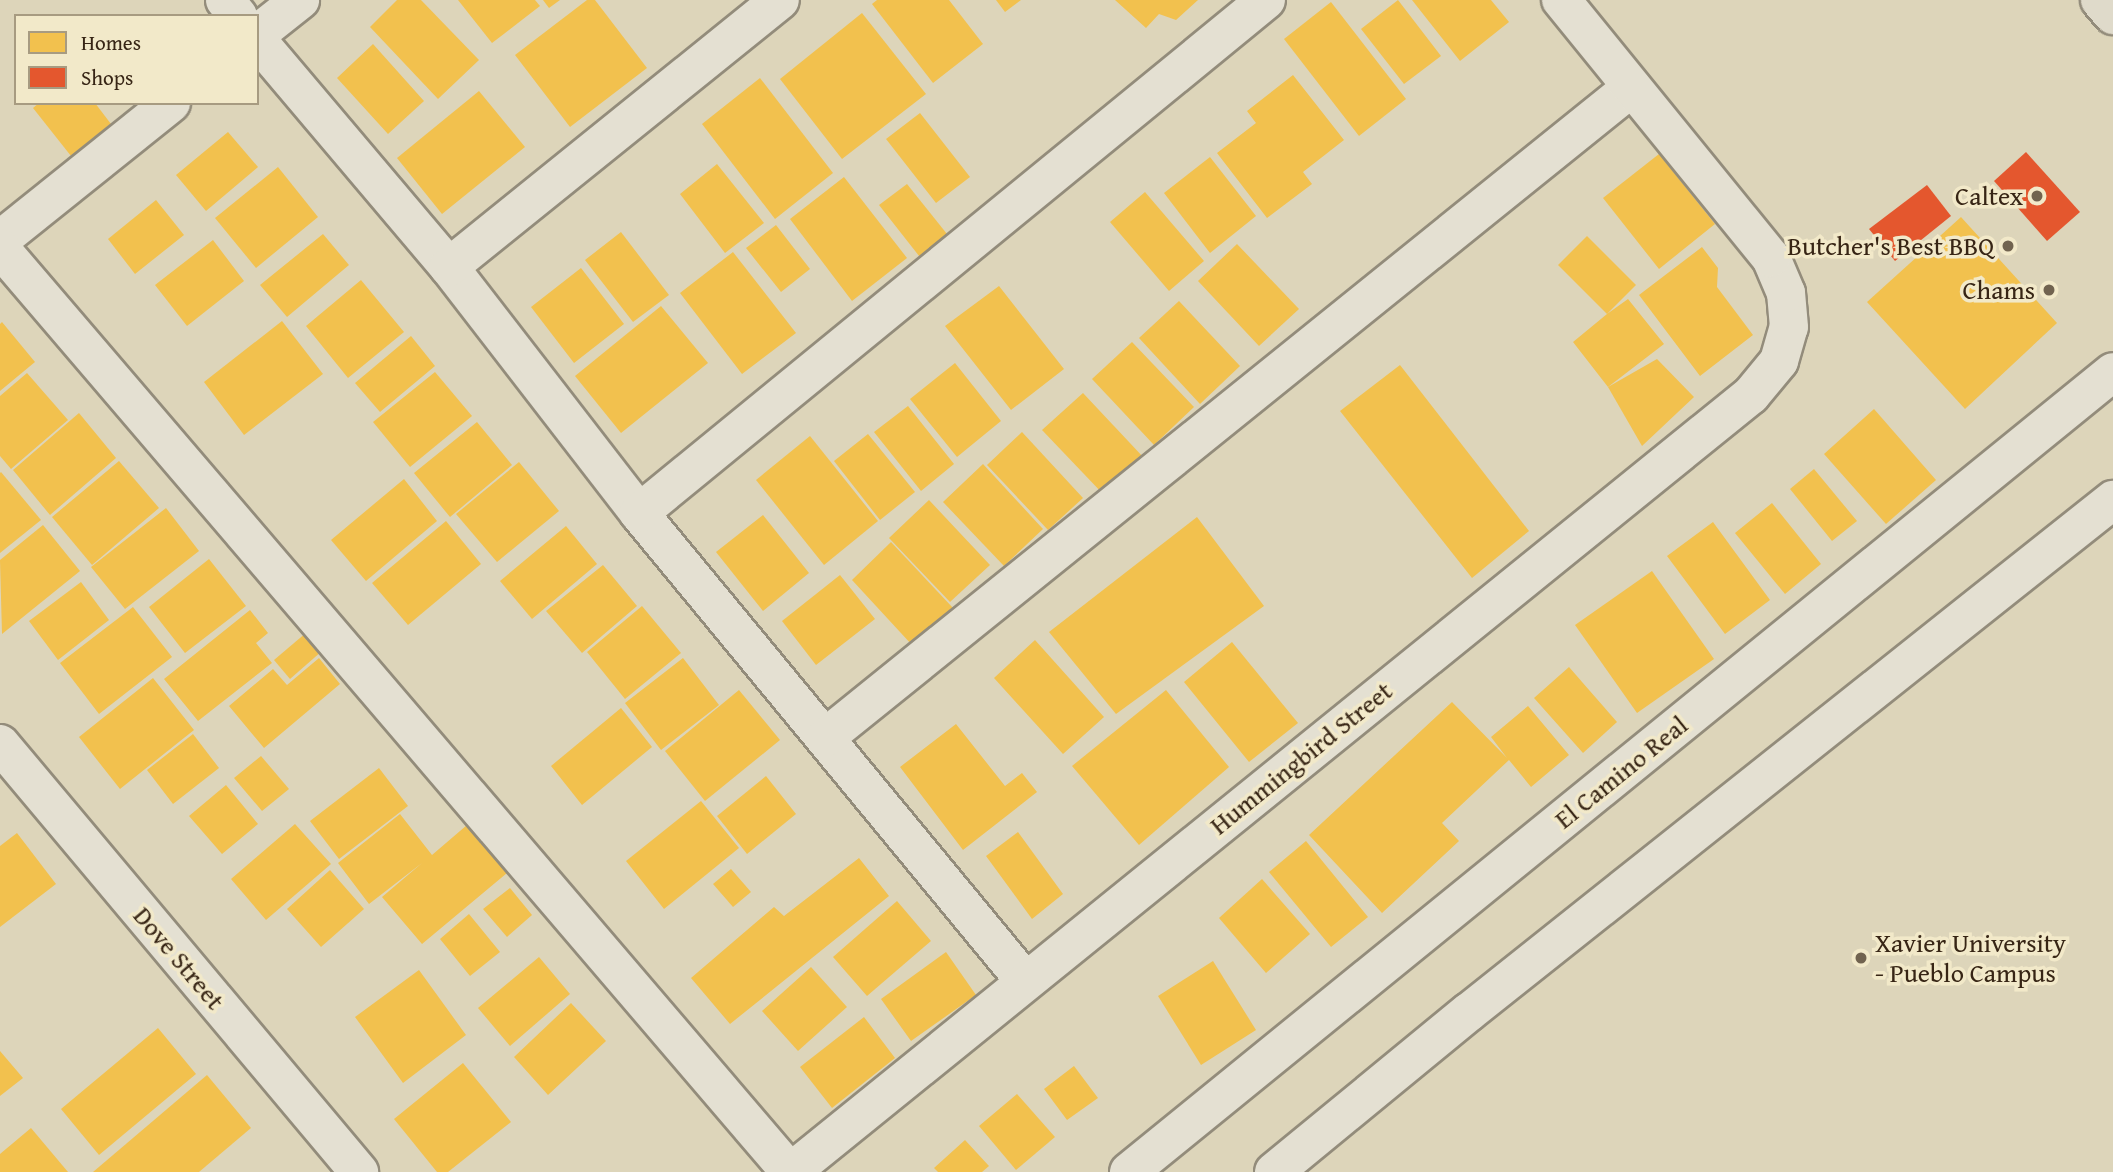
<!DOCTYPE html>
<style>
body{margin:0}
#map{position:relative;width:2113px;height:1172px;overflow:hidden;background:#ddd5ba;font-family:"Gentium Book Plus",serif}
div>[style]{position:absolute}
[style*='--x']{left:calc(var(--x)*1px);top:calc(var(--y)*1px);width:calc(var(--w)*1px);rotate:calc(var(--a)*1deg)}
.homes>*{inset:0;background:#f2c14e}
.shops>*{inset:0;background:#e4572e}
.roads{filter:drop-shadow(2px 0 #938c7b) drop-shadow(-2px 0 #938c7b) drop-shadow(0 2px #938c7b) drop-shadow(0 -2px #938c7b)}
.minor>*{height:38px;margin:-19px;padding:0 19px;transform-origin:19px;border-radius:19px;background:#e4e0d2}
.major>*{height:38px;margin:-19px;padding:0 19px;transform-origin:19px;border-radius:19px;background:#dfdaca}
.dots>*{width:19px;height:19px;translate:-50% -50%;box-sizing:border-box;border:4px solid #f2e9c9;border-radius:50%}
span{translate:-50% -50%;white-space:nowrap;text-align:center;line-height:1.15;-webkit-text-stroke:7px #f2e9c9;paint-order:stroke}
.poi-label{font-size:26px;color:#372515}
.right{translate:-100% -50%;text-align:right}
.left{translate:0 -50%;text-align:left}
.street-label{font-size:26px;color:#372515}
.legend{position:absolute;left:14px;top:14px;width:245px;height:91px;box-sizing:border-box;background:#f2e9c9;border:2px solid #a79b81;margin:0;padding:9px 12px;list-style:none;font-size:21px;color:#372515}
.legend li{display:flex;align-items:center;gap:14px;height:35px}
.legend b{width:35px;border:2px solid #a79b81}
</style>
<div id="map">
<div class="homes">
<div style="clip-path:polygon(397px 0,421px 0,479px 60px,438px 99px,370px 27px)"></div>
<div style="clip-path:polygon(458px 0,535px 0,540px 6px,492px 43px)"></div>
<div style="clip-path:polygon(543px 0,560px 0,549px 8px)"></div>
<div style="clip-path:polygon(587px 0,595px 0,647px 68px,570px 127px,515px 55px)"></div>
<div style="clip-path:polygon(877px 0,949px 0,983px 44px,933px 83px,872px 4px)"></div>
<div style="clip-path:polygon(996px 0,1021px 0,1005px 12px)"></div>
<div style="clip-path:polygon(1115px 0,1198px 0,1176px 20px,1159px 14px,1146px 28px)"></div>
<div style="clip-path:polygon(1398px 0,1441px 56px,1404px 84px,1361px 29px)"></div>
<div style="clip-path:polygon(1412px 0,1491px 0,1509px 22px,1460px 61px)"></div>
<div style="clip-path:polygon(1331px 2px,1406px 99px,1359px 136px,1284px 39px)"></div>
<div style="clip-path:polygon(862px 13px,926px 94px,842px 159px,780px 79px)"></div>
<div style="clip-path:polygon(373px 44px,424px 101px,388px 134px,337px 78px)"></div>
<div style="clip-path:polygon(1293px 75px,1344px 140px,1303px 172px,1312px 184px,1267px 218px,1217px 153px,1256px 123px,1247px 111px)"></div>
<div style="clip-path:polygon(760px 78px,833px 173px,775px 219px,702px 124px)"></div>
<div style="clip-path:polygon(479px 91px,525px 147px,442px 214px,397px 158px)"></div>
<div style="clip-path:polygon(39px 103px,95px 103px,111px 124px,71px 156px,33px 108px)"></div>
<div style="clip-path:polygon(920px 113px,970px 177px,936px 203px,886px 139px)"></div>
<div style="clip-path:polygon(228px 132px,258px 167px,206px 211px,176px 175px)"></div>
<div style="clip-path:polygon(1659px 154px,1715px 224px,1659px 269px,1603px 198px)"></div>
<div style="clip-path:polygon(1210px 157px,1256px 216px,1210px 253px,1164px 193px)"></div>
<div style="clip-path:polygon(717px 164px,764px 223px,725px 253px,680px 194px)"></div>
<div style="clip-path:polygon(278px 167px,318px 217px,256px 268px,215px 218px)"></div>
<div style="clip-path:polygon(844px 177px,907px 258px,852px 301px,790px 219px)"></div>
<div style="clip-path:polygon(907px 184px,951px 239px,923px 261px,879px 205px)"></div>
<div style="clip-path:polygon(1145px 192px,1204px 261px,1169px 291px,1110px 222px)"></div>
<div style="clip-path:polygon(156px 200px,184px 235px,135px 274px,108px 239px)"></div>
<div style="clip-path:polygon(1961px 217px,2057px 323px,1965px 409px,1867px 302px)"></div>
<div style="clip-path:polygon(776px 225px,810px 269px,781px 292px,746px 248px)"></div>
<div style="clip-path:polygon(621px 232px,669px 295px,633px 322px,585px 260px)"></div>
<div style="clip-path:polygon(323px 234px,349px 265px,287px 317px,260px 285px)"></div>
<div style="clip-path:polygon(1587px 236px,1636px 285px,1607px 314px,1628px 299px,1664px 344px,1608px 387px,1573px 342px,1607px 314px,1558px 265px)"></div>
<div style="clip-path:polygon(213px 240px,244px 281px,187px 326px,155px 285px)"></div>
<div style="clip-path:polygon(1237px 244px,1299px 309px,1259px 346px,1198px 281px)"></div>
<div style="clip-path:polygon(1702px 247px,1718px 268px,1717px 287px,1753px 335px,1700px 376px,1639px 295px)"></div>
<div style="clip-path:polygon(733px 252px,796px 333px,742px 374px,680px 293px)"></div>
<div style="clip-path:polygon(581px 268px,624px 324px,574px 363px,531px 307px)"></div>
<div style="clip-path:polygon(361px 280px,404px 332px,348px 378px,306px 326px)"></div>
<div style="clip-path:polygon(999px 286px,1064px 369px,1011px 410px,945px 326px)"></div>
<div style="clip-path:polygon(1179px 301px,1240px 366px,1200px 404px,1139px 338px)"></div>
<div style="clip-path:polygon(661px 306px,708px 363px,621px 433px,575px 376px)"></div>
<div style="clip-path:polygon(282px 321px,323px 374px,244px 435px,204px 382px)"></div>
<div style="clip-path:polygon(2px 322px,35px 362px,0 391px,0 324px)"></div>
<div style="clip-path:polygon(411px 336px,435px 366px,380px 412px,355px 383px)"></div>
<div style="clip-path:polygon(1132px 342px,1194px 407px,1154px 445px,1092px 379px)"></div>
<div style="clip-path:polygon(1657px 359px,1694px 397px,1642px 446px,1608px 387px)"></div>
<div style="clip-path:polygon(955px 363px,1001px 421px,957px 457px,910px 399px)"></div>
<div style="clip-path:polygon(1400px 365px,1529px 531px,1472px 578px,1340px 411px)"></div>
<div style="clip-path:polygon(435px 372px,472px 416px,410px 467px,373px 422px)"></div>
<div style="clip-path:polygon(27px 373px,68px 420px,11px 469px,0 456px,0 396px)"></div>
<div style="clip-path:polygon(1083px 393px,1144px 458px,1104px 495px,1042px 430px)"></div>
<div style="clip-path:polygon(908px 406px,954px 464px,921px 491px,874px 432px)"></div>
<div style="clip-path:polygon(1874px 409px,1936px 480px,1886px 524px,1824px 454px)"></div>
<div style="clip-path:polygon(79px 413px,116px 458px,50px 515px,13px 470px)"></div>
<div style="clip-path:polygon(477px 422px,512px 465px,450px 517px,414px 473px)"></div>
<div style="clip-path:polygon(1022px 432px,1083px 498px,1048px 530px,987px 465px)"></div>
<div style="clip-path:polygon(868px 434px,915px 492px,880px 520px,834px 461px)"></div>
<div style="clip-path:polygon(810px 436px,878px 521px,824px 565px,756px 480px)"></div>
<div style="clip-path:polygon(119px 461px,159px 508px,92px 565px,52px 517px)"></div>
<div style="clip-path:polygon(519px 462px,559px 511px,497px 562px,456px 514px)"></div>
<div style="clip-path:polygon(983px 464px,1043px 529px,1004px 566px,943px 502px)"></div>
<div style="clip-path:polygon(1814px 469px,1857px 521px,1832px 541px,1790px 489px)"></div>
<div style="clip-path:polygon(1px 472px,41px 520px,0 553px,0 473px)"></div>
<div style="clip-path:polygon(404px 479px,437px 521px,366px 581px,331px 540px)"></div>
<div style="clip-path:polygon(929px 500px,990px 565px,950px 602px,889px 538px)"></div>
<div style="clip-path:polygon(1772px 503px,1821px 564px,1785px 594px,1735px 533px)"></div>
<div style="clip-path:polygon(166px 508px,199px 551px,125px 609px,91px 567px)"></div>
<div style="clip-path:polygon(763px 515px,809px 573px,763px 611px,716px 552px)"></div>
<div style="clip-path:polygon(1197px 517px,1264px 606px,1116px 714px,1049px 632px)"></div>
<div style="clip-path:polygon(446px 521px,481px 564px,408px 625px,372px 583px)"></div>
<div style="clip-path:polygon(1713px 522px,1770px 600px,1725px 634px,1667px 556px)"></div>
<div style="clip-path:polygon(43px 525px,80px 571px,2px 634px,0 560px)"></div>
<div style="clip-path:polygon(566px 526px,597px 564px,532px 619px,500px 581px)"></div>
<div style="clip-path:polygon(891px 542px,953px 608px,912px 645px,852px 580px)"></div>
<div style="clip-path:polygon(209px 559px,246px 606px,185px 653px,149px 607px)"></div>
<div style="clip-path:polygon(603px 565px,637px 606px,582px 653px,546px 611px)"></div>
<div style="clip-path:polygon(1652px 571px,1714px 659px,1637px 713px,1575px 625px)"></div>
<div style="clip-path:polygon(840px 575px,875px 619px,816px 665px,782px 621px)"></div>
<div style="clip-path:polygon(81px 582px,109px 620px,58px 660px,29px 621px)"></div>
<div style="clip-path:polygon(642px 606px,681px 653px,625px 699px,587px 652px)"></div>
<div style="clip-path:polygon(133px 607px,172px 657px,99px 714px,60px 663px)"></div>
<div style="clip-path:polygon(250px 610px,268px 633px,256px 643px,272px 663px,198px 721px,164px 679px)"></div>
<div style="clip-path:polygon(307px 632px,322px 651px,290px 679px,274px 660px)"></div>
<div style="clip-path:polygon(1035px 640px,1104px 717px,1063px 754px,994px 678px)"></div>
<div style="clip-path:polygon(1232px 642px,1298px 723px,1249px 762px,1184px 682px)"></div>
<div style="clip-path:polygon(319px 658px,340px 684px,264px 748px,229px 706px,273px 669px,287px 685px)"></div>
<div style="clip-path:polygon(683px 658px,719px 705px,661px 750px,625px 703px)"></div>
<div style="clip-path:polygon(1569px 667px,1617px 722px,1583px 753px,1534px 698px)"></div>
<div style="clip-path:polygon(153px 678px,194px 730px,120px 789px,79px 737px)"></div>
<div style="clip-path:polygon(739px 690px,780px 740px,705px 801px,665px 751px)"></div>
<div style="clip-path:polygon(1166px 690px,1229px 767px,1139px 845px,1072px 766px)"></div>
<div style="clip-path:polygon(1452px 702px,1507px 758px,1491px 737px,1528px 706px,1569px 755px,1531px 787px,1509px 760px,1442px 823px,1459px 841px,1382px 913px,1309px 835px)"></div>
<div style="clip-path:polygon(621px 708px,652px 747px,582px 805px,551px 766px)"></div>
<div style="clip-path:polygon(956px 724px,1005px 786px,1022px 773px,1037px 792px,963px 850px,900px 767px)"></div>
<div style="clip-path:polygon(193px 734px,219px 768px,173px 804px,147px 770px)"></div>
<div style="clip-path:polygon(261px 756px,289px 789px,262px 811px,234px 778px)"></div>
<div style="clip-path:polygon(379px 768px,408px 806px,339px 859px,310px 821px)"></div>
<div style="clip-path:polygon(766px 776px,796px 814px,747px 854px,717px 816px)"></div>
<div style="clip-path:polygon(226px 785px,258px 824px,222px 854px,189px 816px)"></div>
<div style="clip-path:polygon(701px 801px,739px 848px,664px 909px,626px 861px)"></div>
<div style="clip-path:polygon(400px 814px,432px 855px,467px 825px,507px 873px,422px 944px,382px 897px,422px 863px,369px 904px,338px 863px)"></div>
<div style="clip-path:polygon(295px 824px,331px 864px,266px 920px,231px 879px)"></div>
<div style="clip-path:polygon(1018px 832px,1063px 894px,1032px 919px,986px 856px)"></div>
<div style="clip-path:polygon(17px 833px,56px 884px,0 927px,0 846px)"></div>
<div style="clip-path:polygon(1306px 841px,1368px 917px,1331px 947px,1269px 872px)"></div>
<div style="clip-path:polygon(859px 858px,889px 896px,730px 1024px,691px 978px,774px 907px,784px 916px)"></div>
<div style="clip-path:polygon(731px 869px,751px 892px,733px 907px,713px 884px)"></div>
<div style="clip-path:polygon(330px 870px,364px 909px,321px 947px,287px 909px)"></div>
<div style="clip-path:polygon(1262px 879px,1310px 934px,1266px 973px,1219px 918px)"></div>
<div style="clip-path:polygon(510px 888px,532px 915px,507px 937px,483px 909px)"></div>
<div style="clip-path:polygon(897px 901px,931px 941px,867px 996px,833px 957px)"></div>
<div style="clip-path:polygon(469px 914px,500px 952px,470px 976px,440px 939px)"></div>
<div style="clip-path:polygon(946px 952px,976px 995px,911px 1041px,881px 999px)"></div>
<div style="clip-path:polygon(539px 957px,570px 994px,510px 1046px,478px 1008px)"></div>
<div style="clip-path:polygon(1213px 961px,1256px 1030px,1201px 1065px,1158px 996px)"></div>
<div style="clip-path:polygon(811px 967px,847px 1007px,798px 1051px,762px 1011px)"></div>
<div style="clip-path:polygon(419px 970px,466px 1035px,403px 1083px,355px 1017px)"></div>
<div style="clip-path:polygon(571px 1003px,606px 1041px,548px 1095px,514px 1057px)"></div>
<div style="clip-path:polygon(864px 1017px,895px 1058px,832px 1108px,800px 1067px)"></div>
<div style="clip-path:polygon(158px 1028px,196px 1074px,99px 1155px,61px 1109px)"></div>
<div style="clip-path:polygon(0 1051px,23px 1078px,0 1096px)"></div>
<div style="clip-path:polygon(463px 1063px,511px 1122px,448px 1172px,437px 1172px,394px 1119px)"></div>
<div style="clip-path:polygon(1074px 1066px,1098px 1098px,1067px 1120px,1044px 1089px)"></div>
<div style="clip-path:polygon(207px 1075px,251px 1128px,199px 1172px,93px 1172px)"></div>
<div style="clip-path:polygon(1017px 1094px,1055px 1137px,1016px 1170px,979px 1126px)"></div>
<div style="clip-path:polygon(31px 1128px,68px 1172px,0 1172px,0 1154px)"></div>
<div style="clip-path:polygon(965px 1140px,989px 1166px,982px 1172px,938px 1172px,934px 1168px)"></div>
</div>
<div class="shops">
<div style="clip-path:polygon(2026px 152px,2080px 212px,2047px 241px,1994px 181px)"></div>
<div style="clip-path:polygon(1927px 185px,1951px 216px,1895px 261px,1869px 229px)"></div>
</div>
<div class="roads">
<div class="minor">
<div style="--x:225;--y:0;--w:21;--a:51"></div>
<div style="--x:257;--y:34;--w:55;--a:-38.3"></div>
<div style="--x:257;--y:40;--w:297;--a:49.8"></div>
<div style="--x:449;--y:267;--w:311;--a:52.3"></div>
<div style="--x:639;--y:513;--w:607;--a:50.48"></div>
<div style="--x:0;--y:240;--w:219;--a:-38.7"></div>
<div style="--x:0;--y:248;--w:1216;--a:49.47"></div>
<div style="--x:449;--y:267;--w:425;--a:-38.9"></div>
<div style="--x:639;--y:513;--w:810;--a:-39.29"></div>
<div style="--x:826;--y:737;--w:1035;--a:-38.88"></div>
<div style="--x:0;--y:744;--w:559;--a:50.01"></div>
<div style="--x:791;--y:1172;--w:1235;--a:-38.99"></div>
<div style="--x:1751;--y:395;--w:44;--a:-50.5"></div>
<div style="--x:1779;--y:361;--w:35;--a:-74"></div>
<div style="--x:1789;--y:327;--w:34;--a:-95"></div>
<div style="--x:1786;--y:293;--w:38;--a:-113"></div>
<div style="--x:1771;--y:258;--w:333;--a:-129.1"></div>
<div style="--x:1129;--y:1172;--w:1268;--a:-39.11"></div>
<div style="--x:1274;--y:1172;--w:252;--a:-39.4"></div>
<div style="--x:1469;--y:1012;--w:823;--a:-38.49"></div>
</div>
<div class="major">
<div style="--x:2100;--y:0;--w:20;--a:49"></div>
</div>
</div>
<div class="dots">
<div style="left:2037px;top:196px;background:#71634f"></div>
<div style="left:2008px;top:246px;background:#71634f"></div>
<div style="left:2049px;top:290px;background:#71634f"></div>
<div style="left:1861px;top:958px;background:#71634f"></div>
</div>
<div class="poi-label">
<span class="right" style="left:2023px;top:196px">Caltex</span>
<span class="right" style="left:1994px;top:246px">Butcher's Best BBQ</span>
<span class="right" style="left:2035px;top:290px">Chams</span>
<span class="left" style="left:1875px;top:958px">Xavier University<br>- Pueblo Campus</span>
</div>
<div class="street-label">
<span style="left:1301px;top:758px;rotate:-39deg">Hummingbird Street</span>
<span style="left:1621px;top:772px;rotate:-39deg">El Camino Real</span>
<span style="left:179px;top:958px;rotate:50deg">Dove Street</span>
</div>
<ul class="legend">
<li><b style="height:19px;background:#f2c14e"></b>Homes</li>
<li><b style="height:19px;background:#e4572e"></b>Shops</li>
</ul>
</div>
